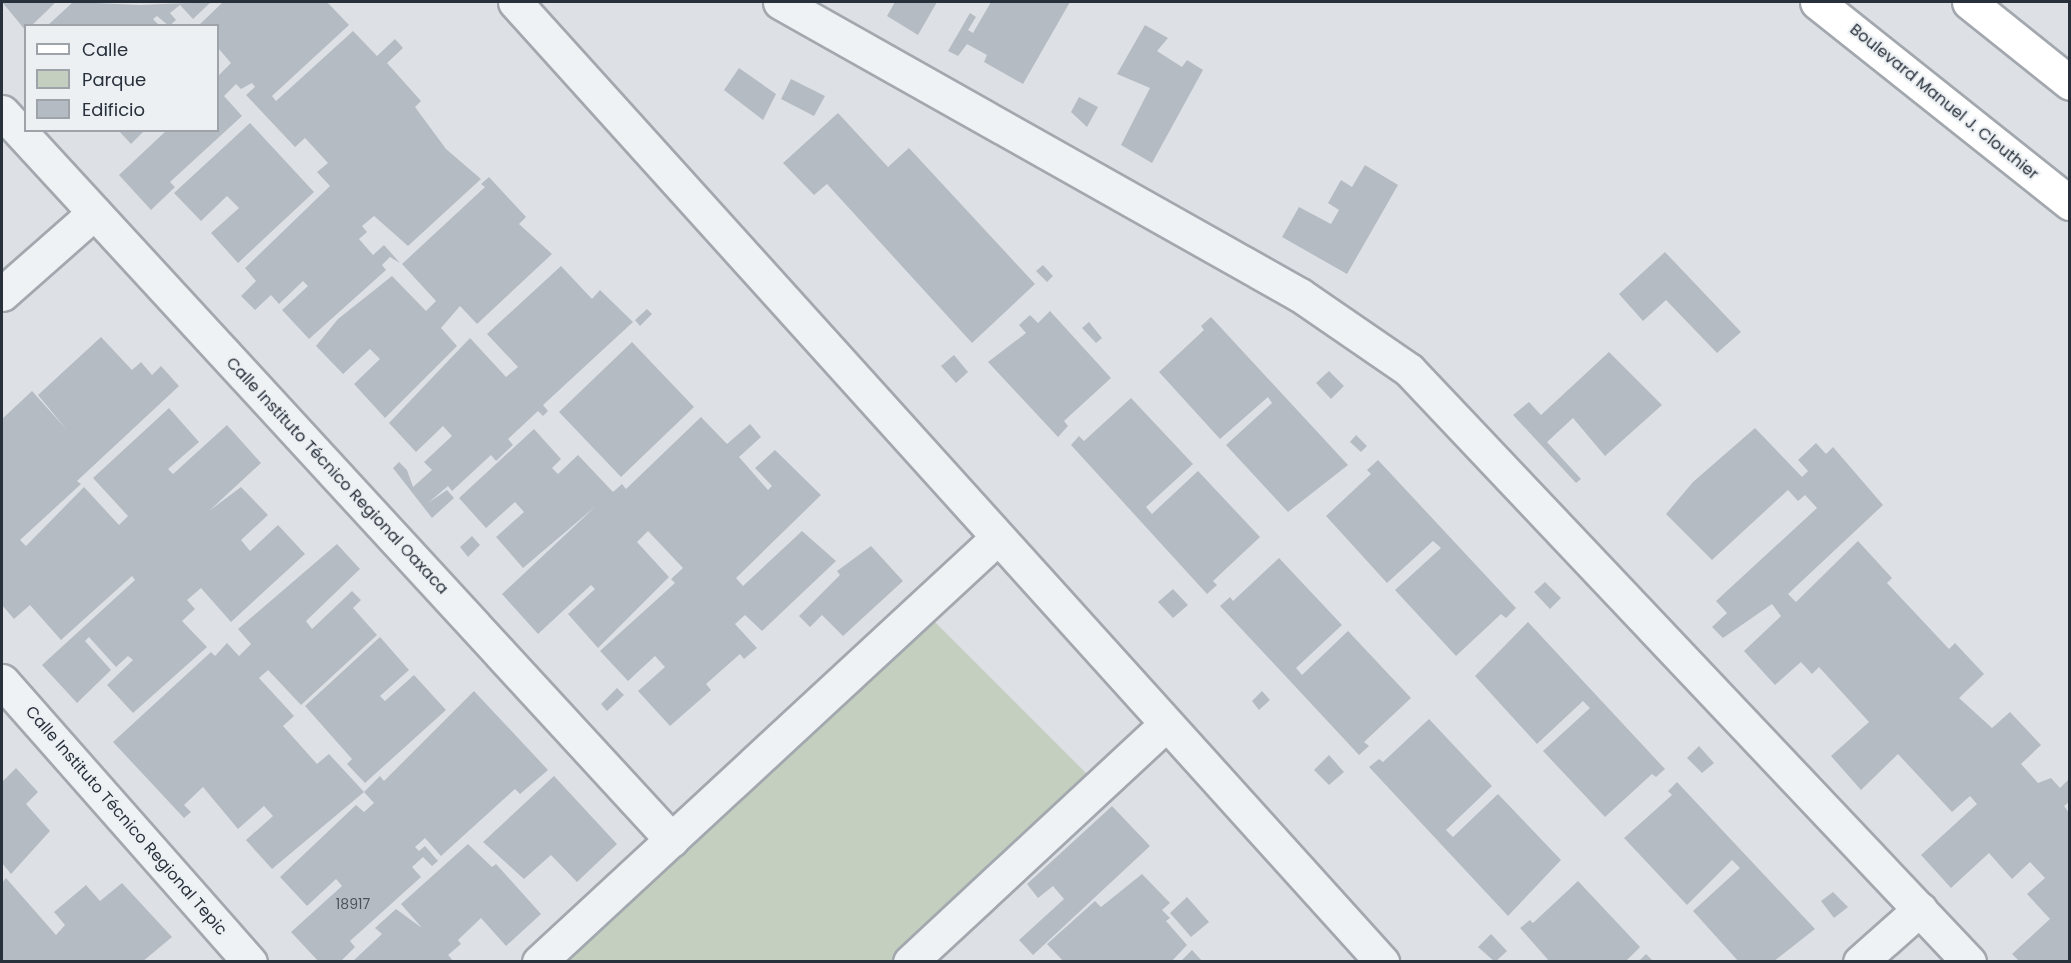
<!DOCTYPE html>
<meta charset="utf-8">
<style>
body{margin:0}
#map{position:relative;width:2071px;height:963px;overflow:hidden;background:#dde1e6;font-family:Poppins,sans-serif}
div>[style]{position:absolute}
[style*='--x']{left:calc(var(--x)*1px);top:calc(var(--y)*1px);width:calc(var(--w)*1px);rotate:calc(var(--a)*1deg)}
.green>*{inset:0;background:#c4cfbf}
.building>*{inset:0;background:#b5bbc2}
.roads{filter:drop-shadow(2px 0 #a3a8af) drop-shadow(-2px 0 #a3a8af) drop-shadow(0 2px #a3a8af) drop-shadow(0 -2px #a3a8af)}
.minor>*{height:33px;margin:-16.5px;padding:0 16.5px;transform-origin:16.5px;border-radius:16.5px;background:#eff2f4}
.major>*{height:33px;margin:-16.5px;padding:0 16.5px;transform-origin:16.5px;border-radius:16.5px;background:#fff}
span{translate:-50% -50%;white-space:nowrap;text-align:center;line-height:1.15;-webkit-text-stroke:4.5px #ecf0f3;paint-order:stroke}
.number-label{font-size:14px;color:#4b535d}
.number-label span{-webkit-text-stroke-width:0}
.street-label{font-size:16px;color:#28303b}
.frame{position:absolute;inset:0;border:3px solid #28303b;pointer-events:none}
.legend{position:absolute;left:24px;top:24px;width:195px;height:108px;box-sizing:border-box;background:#ecf0f3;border:2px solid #9ea3a9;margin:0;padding:8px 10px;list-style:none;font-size:18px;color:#28303b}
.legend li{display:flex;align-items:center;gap:12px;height:30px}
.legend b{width:30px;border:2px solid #9ea3a9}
</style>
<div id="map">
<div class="green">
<div style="clip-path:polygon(926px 613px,1096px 783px,901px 961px,548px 962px)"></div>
</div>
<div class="building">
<div style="clip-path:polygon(2px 2px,56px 2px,26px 31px)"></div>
<div style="clip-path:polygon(73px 2px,140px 5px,211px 2px,193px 19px,180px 5px,170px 13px,176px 20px,169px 26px,157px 16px,153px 19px,160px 26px,47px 26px)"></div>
<div style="clip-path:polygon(223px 2px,327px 2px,349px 25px,272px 96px,276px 101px,353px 31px,377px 56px,395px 39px,403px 48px,387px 63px,421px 101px,415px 107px,446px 149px,481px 179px,408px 246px,374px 216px,362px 226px,367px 232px,359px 239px,373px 255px,384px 245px,400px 263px,390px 257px,382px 265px,386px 270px,309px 339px,282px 310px,308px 286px,303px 281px,279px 304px,271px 295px,255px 310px,241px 296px,256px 281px,245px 268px,330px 186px,317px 172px,328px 163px,305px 138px,295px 147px,246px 95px,255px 87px,252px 83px,241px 89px,236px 84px,224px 96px,242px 116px,170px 182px,175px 187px,151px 210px,119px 175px,167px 130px,218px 130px,218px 76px,231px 63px,218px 48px,218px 26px,198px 26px)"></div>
<div style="clip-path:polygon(895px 2px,937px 2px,918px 35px,887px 16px)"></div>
<div style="clip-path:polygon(991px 2px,1070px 2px,1023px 84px,984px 62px,987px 55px,967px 44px,958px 56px,948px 51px,970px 13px,976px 17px,968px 30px,973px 33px)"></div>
<div style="clip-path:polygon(1145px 25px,1168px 38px,1157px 51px,1182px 67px,1187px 60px,1203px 70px,1152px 163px,1121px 145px,1150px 88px,1117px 74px)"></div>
<div style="clip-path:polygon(739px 68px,776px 94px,763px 120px,724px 90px)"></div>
<div style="clip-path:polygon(791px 79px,825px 96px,814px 116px,781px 99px)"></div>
<div style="clip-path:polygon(1079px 97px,1098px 107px,1087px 127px,1071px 112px)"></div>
<div style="clip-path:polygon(838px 113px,888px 167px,909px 148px,1035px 284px,972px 343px,827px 184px,814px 195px,783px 163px)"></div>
<div style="clip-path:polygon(250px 123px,314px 192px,238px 263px,211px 233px,239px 208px,227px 196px,201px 221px,174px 193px)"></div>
<div style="clip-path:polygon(118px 130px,145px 130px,131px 144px)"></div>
<div style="clip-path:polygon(1365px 165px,1398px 185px,1347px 274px,1282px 237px,1299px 207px,1331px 224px,1339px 210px,1328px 203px,1341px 180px,1352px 187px)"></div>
<div style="clip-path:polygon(489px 177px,526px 217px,519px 224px,552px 254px,477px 324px,460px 306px,441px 328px,457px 346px,385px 418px,354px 384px,380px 359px,370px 349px,343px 374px,316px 346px,338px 319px,392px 276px,426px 311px,436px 301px,402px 264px,485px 187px,481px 184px)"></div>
<div style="clip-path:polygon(1665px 252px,1741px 332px,1717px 353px,1666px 300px,1643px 321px,1619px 294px)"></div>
<div style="clip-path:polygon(1043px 265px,1053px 276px,1047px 282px,1036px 271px)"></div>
<div style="clip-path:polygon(561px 266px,592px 299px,600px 290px,633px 322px,543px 405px,548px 411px,543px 416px,538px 411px,508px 439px,513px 445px,496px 461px,491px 455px,452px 491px,448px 486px,428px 503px,447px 490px,454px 498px,432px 518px,393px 468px,399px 462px,407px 470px,413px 487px,432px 470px,424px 462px,452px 436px,443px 426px,416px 452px,389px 423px,470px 338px,506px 377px,518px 367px,487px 334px)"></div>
<div style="clip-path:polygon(647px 309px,652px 314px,640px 326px,635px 320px)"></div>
<div style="clip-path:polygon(1050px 311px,1111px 378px,1064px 421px,1068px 426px,1058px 437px,988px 362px,1026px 333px,1019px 325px,1030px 315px,1038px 323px)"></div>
<div style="clip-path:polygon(1211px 317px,1348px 465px,1288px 512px,1226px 445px,1272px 403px,1268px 397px,1220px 439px,1159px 372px,1204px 330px,1201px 326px)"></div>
<div style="clip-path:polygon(1089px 322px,1102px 338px,1096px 343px,1082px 328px)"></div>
<div style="clip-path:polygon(101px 337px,132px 370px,141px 362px,152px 375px,161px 366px,179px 386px,77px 481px,81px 484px,20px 540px,26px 546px,84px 487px,119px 525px,128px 516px,93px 478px,169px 408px,199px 442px,168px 469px,173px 474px,227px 425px,261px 463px,209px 511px,241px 487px,268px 515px,241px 540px,250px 551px,278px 525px,305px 554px,231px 622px,201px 588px,187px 600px,195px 609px,182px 621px,207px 647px,133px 713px,107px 685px,133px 660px,128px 656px,116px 667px,89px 637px,85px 641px,111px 670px,77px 703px,42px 665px,135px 580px,132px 576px,61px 640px,30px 605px,14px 619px,2px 605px,2px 419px,32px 391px,67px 430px,38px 395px)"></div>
<div style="clip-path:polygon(632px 342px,694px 407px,621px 477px,559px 412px)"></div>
<div style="clip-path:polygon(1609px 352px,1662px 405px,1605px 456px,1573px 418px,1547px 442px,1581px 479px,1576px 483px,1513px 415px,1529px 402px,1541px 415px)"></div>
<div style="clip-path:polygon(954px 355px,968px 372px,956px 383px,941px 366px)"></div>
<div style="clip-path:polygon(1329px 371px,1344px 386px,1331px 399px,1316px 383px)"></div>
<div style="clip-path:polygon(1131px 398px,1193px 464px,1146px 507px,1152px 514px,1198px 471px,1260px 537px,1213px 581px,1217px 585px,1207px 594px,1071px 445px,1079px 436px,1084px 441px)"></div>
<div style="clip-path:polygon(701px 417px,727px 444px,750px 424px,761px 437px,739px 457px,768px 490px,772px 486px,755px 468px,775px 450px,821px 495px,736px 578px,743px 586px,802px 531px,836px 561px,762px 631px,745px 615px,735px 624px,757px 648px,744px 659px,740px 654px,706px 684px,711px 690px,670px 726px,638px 691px,665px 667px,655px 656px,628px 681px,600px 651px,675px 583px,671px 579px,683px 568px,648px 531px,637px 542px,669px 577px,598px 648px,568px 614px,595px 589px,591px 585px,538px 634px,502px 594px,596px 506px,523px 568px,496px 537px,524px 512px,515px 502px,486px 528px,459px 498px,534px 429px,561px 459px,552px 468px,558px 474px,578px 455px,613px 492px,622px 484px,626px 489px)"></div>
<div style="clip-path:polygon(1755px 428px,1802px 477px,1808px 471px,1798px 460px,1816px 443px,1826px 454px,1833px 447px,1883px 505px,1788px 594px,1796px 602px,1858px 541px,1892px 578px,1887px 583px,1949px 649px,1955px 643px,1984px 674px,1959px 698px,1992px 728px,2010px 712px,2041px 745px,2021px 764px,2038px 783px,2051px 778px,2060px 788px,2070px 778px,2070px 801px,2064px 806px,2070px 814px,2068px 962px,2020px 962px,2012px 954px,2050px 919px,2027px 894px,2045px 878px,2030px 862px,2012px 879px,1989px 853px,1951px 888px,1921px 855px,1977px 804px,1970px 796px,1952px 812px,1898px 754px,1861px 790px,1831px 756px,1869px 722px,1819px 667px,1812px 674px,1801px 662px,1775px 685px,1744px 651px,1781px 616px,1772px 604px,1723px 638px,1712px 627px,1727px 613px,1716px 601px,1817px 508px,1805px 495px,1798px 501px,1788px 490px,1712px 560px,1666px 514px,1693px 482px)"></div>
<div style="clip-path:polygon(1356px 435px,1367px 446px,1361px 452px,1350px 442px)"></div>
<div style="clip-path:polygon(1378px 460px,1516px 608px,1506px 618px,1501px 614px,1456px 656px,1395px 590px,1441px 548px,1433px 541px,1387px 583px,1326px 516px,1371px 474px,1367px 470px)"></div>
<div style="clip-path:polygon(472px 536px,480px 545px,468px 557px,460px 547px)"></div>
<div style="clip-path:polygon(337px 544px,360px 569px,306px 621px,312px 629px,352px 591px,361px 600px,353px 608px,377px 635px,301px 705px,268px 670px,259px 678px,294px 716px,283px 726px,317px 764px,329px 754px,364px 792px,272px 869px,246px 840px,273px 816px,264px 806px,238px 829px,203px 787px,184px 805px,191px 812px,184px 818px,113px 742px,211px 652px,215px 656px,227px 643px,239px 656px,251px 644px,238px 629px)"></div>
<div style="clip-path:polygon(871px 546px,903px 581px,843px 636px,822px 615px,810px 627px,799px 616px,840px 575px,837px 571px)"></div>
<div style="clip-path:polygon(1279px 558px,1342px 625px,1296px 668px,1302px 675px,1348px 631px,1411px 698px,1364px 742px,1369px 746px,1359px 755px,1220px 606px,1230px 597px,1233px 601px)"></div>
<div style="clip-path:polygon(1545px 582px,1561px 598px,1550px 609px,1534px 592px)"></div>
<div style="clip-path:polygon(1173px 589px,1188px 605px,1173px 618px,1158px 602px)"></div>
<div style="clip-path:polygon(1528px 622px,1665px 769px,1656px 777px,1652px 774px,1605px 817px,1543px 751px,1590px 708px,1583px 701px,1537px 744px,1475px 676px)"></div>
<div style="clip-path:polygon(380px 637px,409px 670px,380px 696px,385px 701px,414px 675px,446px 710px,365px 783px,347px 764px,352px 759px,305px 706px)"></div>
<div style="clip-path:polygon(617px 688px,624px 695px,607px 711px,601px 704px)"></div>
<div style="clip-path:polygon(474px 691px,548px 770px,520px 794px,515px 789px,441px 856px,425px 838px,415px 847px,419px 851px,425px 846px,438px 861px,432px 866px,423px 857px,412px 867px,421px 877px,350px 941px,355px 947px,340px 962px,319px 962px,291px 932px,342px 886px,336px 879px,307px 906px,280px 877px,356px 805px,364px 812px,374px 803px,364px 792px,380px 776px,384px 781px)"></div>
<div style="clip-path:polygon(1262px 691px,1270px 700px,1259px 710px,1252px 701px)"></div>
<div style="clip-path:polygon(1429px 719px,1492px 786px,1446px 830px,1453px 837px,1498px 794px,1561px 860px,1508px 916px,1369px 767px,1379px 759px,1383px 762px)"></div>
<div style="clip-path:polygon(1699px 746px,1714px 763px,1702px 773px,1687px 758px)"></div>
<div style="clip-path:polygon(1329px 755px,1344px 772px,1329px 785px,1314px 770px)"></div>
<div style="clip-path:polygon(16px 768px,38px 792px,26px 804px,50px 831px,11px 874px,2px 863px,2px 782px)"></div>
<div style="clip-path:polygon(554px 776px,617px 844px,577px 882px,551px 855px,524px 879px,483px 842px)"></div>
<div style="clip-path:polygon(1677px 782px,1815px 929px,1773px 962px,1739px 962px,1693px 911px,1740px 868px,1732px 860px,1687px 905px,1624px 838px,1672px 795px,1668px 791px)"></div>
<div style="clip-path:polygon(1112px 806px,1150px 846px,1033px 955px,1019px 940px,1064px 899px,1053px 886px,1038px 898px,1027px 884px)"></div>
<div style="clip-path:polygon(468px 844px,492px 867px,496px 864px,541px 914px,506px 946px,481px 918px,458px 940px,461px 944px,448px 955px,454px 962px,352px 962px,382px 934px,375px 928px,396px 909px,422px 928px,401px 904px)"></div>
<div style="clip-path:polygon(1142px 874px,1170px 903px,1162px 910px,1170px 918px,1166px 921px,1187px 945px,1171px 962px,1064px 962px,1047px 944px,1095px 901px,1101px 907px)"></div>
<div style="clip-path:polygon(6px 878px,56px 935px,65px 925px,54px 912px,86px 885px,100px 901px,122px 883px,172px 937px,142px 962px,2px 962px,2px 883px)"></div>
<div style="clip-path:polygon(1578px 881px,1640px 947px,1625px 962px,1550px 962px,1520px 928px,1530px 920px,1533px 923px)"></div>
<div style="clip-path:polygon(1833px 892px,1848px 907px,1834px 918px,1821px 901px)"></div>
<div style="clip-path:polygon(1187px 897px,1209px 922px,1191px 937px,1170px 913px)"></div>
<div style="clip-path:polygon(1491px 934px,1507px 951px,1495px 962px,1478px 947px)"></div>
<div style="clip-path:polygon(1192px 950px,1203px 962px,1180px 962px)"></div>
<div style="clip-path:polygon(1646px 954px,1654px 962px,1638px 962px)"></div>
</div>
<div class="roads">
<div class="minor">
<div style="--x:515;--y:2;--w:1294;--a:47.91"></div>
<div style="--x:780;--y:2;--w:597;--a:29.4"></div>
<div style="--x:1300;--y:295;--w:132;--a:34.5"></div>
<div style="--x:1409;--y:370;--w:815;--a:46.59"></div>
<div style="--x:2;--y:112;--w:989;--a:47.38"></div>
<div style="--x:2;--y:294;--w:123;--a:-41.4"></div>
<div style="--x:2;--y:681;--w:375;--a:48.6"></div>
<div style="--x:539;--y:962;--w:624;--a:-42.79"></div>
<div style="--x:910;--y:962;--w:347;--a:-42.9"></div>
<div style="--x:1860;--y:962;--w:80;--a:-41.5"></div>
</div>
<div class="major">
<div style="--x:1817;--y:2;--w:323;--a:38.5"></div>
<div style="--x:1969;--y:2;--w:129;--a:38.7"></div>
</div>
</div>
<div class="number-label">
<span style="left:353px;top:904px">18917</span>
</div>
<div class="street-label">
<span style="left:1944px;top:102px;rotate:39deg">Boulevard Manuel J. Clouthier</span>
<span style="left:337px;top:476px;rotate:47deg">Calle Instituto Técnico Regional Oaxaca</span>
<span style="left:126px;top:821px;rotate:49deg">Calle Instituto Técnico Regional Tepic</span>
</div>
<div class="frame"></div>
<ul class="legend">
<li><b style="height:8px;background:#fff"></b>Calle</li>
<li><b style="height:16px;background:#c4cfbf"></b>Parque</li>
<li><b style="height:16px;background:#b5bbc2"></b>Edificio</li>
</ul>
</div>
